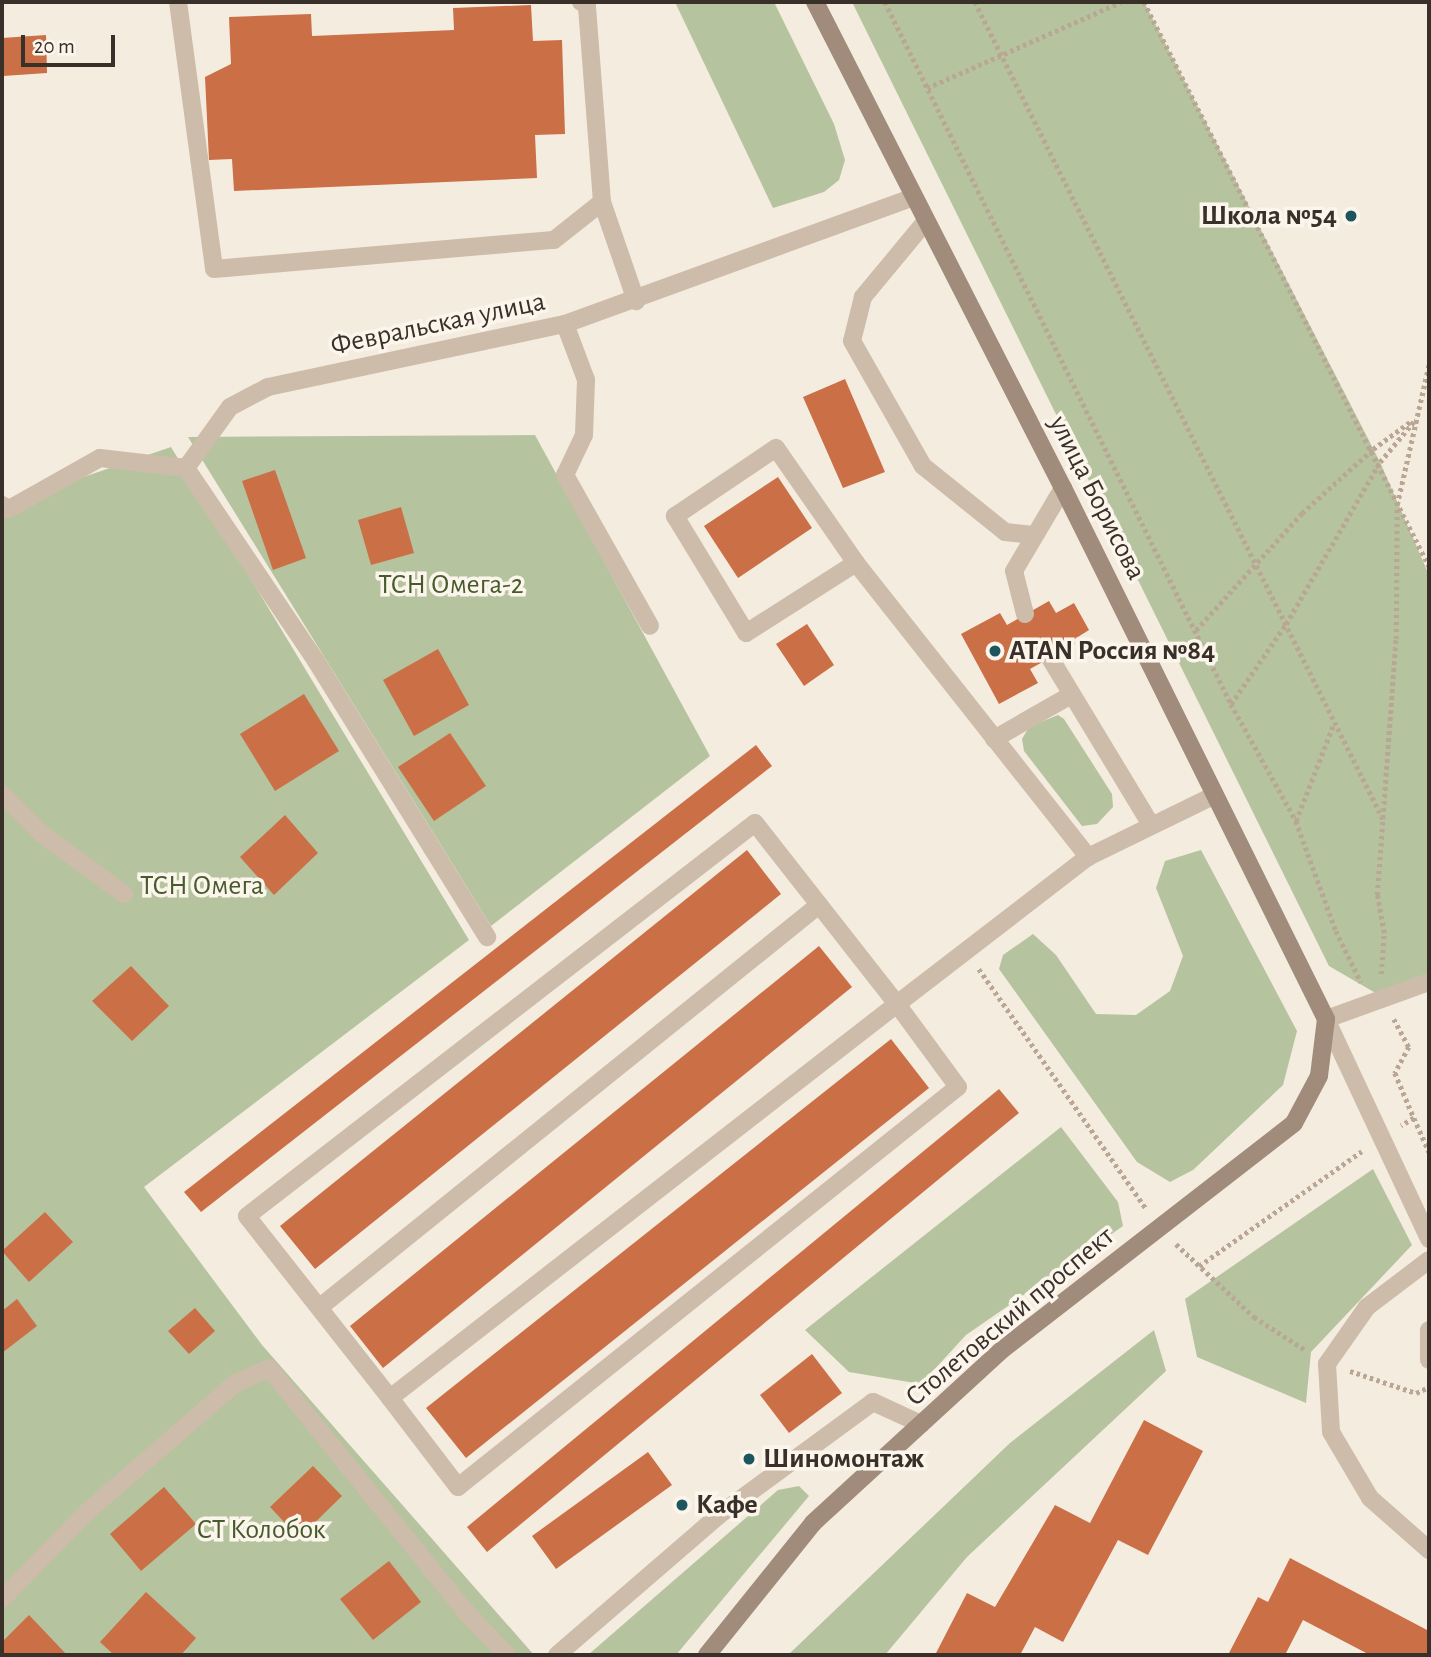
<!DOCTYPE html>
<meta charset="utf-8">
<style>
body{margin:0}
#map{position:relative;width:1431px;height:1657px;overflow:hidden;background:#f4ecdf;font-family:"Alegreya Sans",sans-serif}
div>[style]{position:absolute}
[style*='--x']{left:calc(var(--x)*1px);top:calc(var(--y)*1px);width:calc(var(--w)*1px);rotate:calc(var(--a)*1deg)}
.green>*{inset:0;background:#b5c49e}
.building>*{inset:0;background:#cb6f46}
.path>*{height:4.5px;margin-top:-2.25px;transform-origin:0;background:repeating-linear-gradient(90deg,#b9a694 0 3.5px,transparent 0 7px)}
.lane>*{height:18px;margin:-9px;padding:0 9px;transform-origin:9px;border-radius:9px;background:#cdbcaa}
.street>*{height:18px;margin:-9px;padding:0 9px;transform-origin:9px;border-radius:9px;background:#cdbcaa}
.secondary>*{height:18px;margin:-9px;padding:0 9px;transform-origin:9px;border-radius:9px;background:#a18b7b}
.dots>*{width:19px;height:19px;translate:-50% -50%;box-sizing:border-box;border:4px solid #fbf5ec;border-radius:50%}
span{translate:-50% -50%;white-space:nowrap;text-align:center;line-height:1.15;-webkit-text-stroke:7px #fbf5ec;paint-order:stroke}
.poi-label{font-size:28px;color:#3a302a;font-weight:700}
.right{translate:-100% -50%;text-align:right}
.left{translate:0 -50%;text-align:left}
.street-label{font-size:28px;color:#3a302a}
.park-label{font-size:28px;color:#465a2c}
.frame{position:absolute;inset:0;border:4px solid #3a302a;pointer-events:none}
.scale{position:absolute;left:21px;top:35px;width:94px;height:32px;box-sizing:border-box;border:4px solid #3a302a;border-top:0;padding-left:9px;font-size:21px;line-height:24px;white-space:nowrap;color:#3a302a;-webkit-text-stroke:5px #fbf5ec;paint-order:stroke}
</style>
<div id="map">
<div class="green">
<div style="clip-path:polygon(675px 2px,774px 2px,834px 124px,845px 160px,839px 180px,824px 192px,773px 208px)"></div>
<div style="clip-path:polygon(852px 2px,1144px 2px,1380px 462px,1429px 575px,1429px 991px,1400px 1000px,1379px 995px,1329px 966px)"></div>
<div style="clip-path:polygon(535px 435px,710px 756px,491px 926px,188px 437px)"></div>
<div style="clip-path:polygon(171px 447px,469px 940px,144px 1187px,262px 1345px,534px 1655px,2px 1655px,2px 505px)"></div>
<div style="clip-path:polygon(1058px 715px,1064px 719px,1112px 794px,1113px 807px,1097px 824px,1082px 826px,1024px 751px,1022px 739px,1029px 727px)"></div>
<div style="clip-path:polygon(1201px 850px,1297px 1031px,1283px 1085px,1193px 1170px,1170px 1182px,1137px 1162px,999px 969px,1003px 955px,1033px 934px,1056px 955px,1096px 1014px,1136px 1015px,1170px 991px,1183px 956px,1156px 888px,1165px 861px)"></div>
<div style="clip-path:polygon(1061px 1127px,1118px 1202px,1123px 1226px,966px 1335px,921px 1384px,849px 1372px,805px 1330px)"></div>
<div style="clip-path:polygon(1373px 1169px,1412px 1245px,1311px 1352px,1306px 1403px,1197px 1357px,1185px 1299px)"></div>
<div style="clip-path:polygon(1154px 1330px,1166px 1371px,967px 1557px,885px 1655px,788px 1655px,1010px 1443px)"></div>
<div style="clip-path:polygon(799px 1486px,809px 1496px,676px 1655px,588px 1655px,778px 1490px)"></div>
</div>
<div class="building">
<div style="clip-path:polygon(531px 5px,533px 41px,562px 40px,565px 134px,535px 135px,537px 178px,234px 191px,232px 159px,209px 160px,205px 77px,231px 64px,229px 17px,311px 14px,312px 36px,454px 30px,453px 8px)"></div>
<div style="clip-path:polygon(46px 35px,47px 73px,3px 76px,2px 38px)"></div>
<div style="clip-path:polygon(845px 379px,885px 472px,843px 488px,803px 397px)"></div>
<div style="clip-path:polygon(275px 470px,306px 558px,273px 570px,242px 481px)"></div>
<div style="clip-path:polygon(778px 477px,812px 528px,738px 578px,704px 526px)"></div>
<div style="clip-path:polygon(401px 507px,414px 553px,371px 565px,358px 520px)"></div>
<div style="clip-path:polygon(1049px 601px,1056px 613px,1074px 603px,1089px 630px,1073px 640px,1075px 644px,1030px 669px,1038px 683px,999px 704px,961px 634px,1000px 613px,1007px 625px)"></div>
<div style="clip-path:polygon(807px 624px,834px 665px,804px 686px,776px 644px)"></div>
<div style="clip-path:polygon(438px 649px,469px 705px,414px 736px,383px 680px)"></div>
<div style="clip-path:polygon(304px 694px,339px 751px,275px 791px,240px 734px)"></div>
<div style="clip-path:polygon(450px 733px,486px 786px,434px 821px,398px 767px)"></div>
<div style="clip-path:polygon(756px 745px,772px 766px,201px 1212px,184px 1192px)"></div>
<div style="clip-path:polygon(285px 815px,318px 853px,274px 895px,240px 857px)"></div>
<div style="clip-path:polygon(747px 850px,781px 894px,315px 1269px,280px 1226px)"></div>
<div style="clip-path:polygon(819px 946px,852px 987px,383px 1368px,350px 1326px)"></div>
<div style="clip-path:polygon(131px 966px,169px 1006px,132px 1041px,92px 1001px)"></div>
<div style="clip-path:polygon(891px 1039px,929px 1088px,466px 1458px,426px 1408px)"></div>
<div style="clip-path:polygon(999px 1089px,1019px 1113px,487px 1552px,467px 1527px)"></div>
<div style="clip-path:polygon(45px 1212px,73px 1242px,29px 1282px,2px 1251px)"></div>
<div style="clip-path:polygon(17px 1299px,37px 1326px,2px 1353px,2px 1311px)"></div>
<div style="clip-path:polygon(195px 1308px,215px 1331px,189px 1354px,168px 1331px)"></div>
<div style="clip-path:polygon(812px 1354px,842px 1393px,789px 1433px,760px 1395px)"></div>
<div style="clip-path:polygon(1144px 1420px,1203px 1451px,1148px 1555px,1118px 1540px,1063px 1642px,1035px 1627px,1020px 1655px,935px 1655px,967px 1593px,995px 1607px,1055px 1505px,1090px 1523px)"></div>
<div style="clip-path:polygon(648px 1452px,672px 1485px,556px 1569px,532px 1536px)"></div>
<div style="clip-path:polygon(313px 1466px,342px 1496px,299px 1538px,270px 1507px)"></div>
<div style="clip-path:polygon(164px 1487px,196px 1524px,141px 1571px,110px 1534px)"></div>
<div style="clip-path:polygon(1290px 1558px,1429px 1631px,1429px 1655px,1370px 1655px,1303px 1620px,1285px 1655px,1228px 1655px,1258px 1597px,1268px 1602px)"></div>
<div style="clip-path:polygon(389px 1561px,421px 1602px,373px 1640px,340px 1599px)"></div>
<div style="clip-path:polygon(146px 1592px,196px 1638px,181px 1655px,114px 1655px,100px 1642px)"></div>
<div style="clip-path:polygon(29px 1615px,67px 1655px,2px 1655px,2px 1642px)"></div>
</div>
<div class="path">
<div style="--x:885;--y:2;--w:783;--a:63.76"></div>
<div style="--x:1231;--y:704;--w:134;--a:60.9"></div>
<div style="--x:1296;--y:821;--w:117;--a:70"></div>
<div style="--x:1336;--y:931;--w:57;--a:63.9"></div>
<div style="--x:975;--y:2;--w:915;--a:63.46"></div>
<div style="--x:1144;--y:2;--w:632;--a:63.19"></div>
<div style="--x:927;--y:88;--w:212;--a:-23.9"></div>
<div style="--x:1196;--y:630;--w:158;--a:-47.8"></div>
<div style="--x:1302;--y:513;--w:96;--a:-42"></div>
<div style="--x:1373;--y:449;--w:46;--a:-36.1"></div>
<div style="--x:1231;--y:704;--w:97;--a:-55.5"></div>
<div style="--x:1286;--y:624;--w:187;--a:-59.9"></div>
<div style="--x:1380;--y:462;--w:56;--a:-50.1"></div>
<div style="--x:1296;--y:821;--w:105;--a:-68.8"></div>
<div style="--x:979;--y:969;--w:292;--a:55.1"></div>
<div style="--x:1381;--y:974;--w:41;--a:-85.8"></div>
<div style="--x:1384;--y:933;--w:39;--a:-100"></div>
<div style="--x:1377;--y:895;--w:257;--a:-85.8"></div>
<div style="--x:1396;--y:639;--w:134;--a:-89.6"></div>
<div style="--x:1397;--y:505;--w:145;--a:-77.2"></div>
<div style="--x:1394;--y:1019;--w:32;--a:62"></div>
<div style="--x:1409;--y:1047;--w:30;--a:118"></div>
<div style="--x:1395;--y:1073;--w:49;--a:67.1"></div>
<div style="--x:1414;--y:1118;--w:15;--a:148"></div>
<div style="--x:1414;--y:1118;--w:37;--a:66"></div>
<div style="--x:1176;--y:1244;--w:107;--a:43.1"></div>
<div style="--x:1254;--y:1317;--w:63;--a:32.7"></div>
<div style="--x:1199;--y:1266;--w:199;--a:-35.2"></div>
<div style="--x:1350;--y:1371;--w:70;--a:18.4"></div>
<div style="--x:1416;--y:1393;--w:14;--a:-25"></div>
</div>
<div class="lane">
<div style="--x:178;--y:2;--w:269;--a:82.3"></div>
<div style="--x:214;--y:269;--w:341;--a:-4.9"></div>
<div style="--x:554;--y:240;--w:61;--a:-38.4"></div>
<div style="--x:602;--y:202;--w:198;--a:-94.4"></div>
<div style="--x:587;--y:5;--w:7;--a:-153"></div>
<div style="--x:602;--y:202;--w:105;--a:71"></div>
<div style="--x:926;--y:221;--w:99;--a:129.7"></div>
<div style="--x:863;--y:297;--w:45;--a:104"></div>
<div style="--x:852;--y:341;--w:144;--a:60.4"></div>
<div style="--x:923;--y:466;--w:105;--a:38.8"></div>
<div style="--x:1005;--y:532;--w:30;--a:6"></div>
<div style="--x:565;--y:324;--w:60;--a:69.4"></div>
<div style="--x:586;--y:380;--w:55;--a:92.1"></div>
<div style="--x:584;--y:435;--w:44;--a:115.4"></div>
<div style="--x:565;--y:475;--w:173;--a:60.6"></div>
<div style="--x:186;--y:468;--w:75;--a:-54.2"></div>
<div style="--x:230;--y:407;--w:43;--a:-27.8"></div>
<div style="--x:268;--y:387;--w:304;--a:-12"></div>
<div style="--x:565;--y:324;--w:371;--a:-20"></div>
<div style="--x:186;--y:468;--w:233;--a:56"></div>
<div style="--x:316;--y:661;--w:325;--a:58.2"></div>
<div style="--x:2;--y:505;--w:8;--a:30"></div>
<div style="--x:9;--y:509;--w:104;--a:-29.3"></div>
<div style="--x:100;--y:458;--w:87;--a:6.6"></div>
<div style="--x:856;--y:563;--w:140;--a:-124.8"></div>
<div style="--x:776;--y:448;--w:122;--a:146"></div>
<div style="--x:675;--y:516;--w:137;--a:58.7"></div>
<div style="--x:746;--y:633;--w:130;--a:-32.5"></div>
<div style="--x:856;--y:563;--w:375;--a:51.7"></div>
<div style="--x:1088;--y:857;--w:141;--a:-26"></div>
<div style="--x:1025;--y:614;--w:44;--a:-104.3"></div>
<div style="--x:1014;--y:571;--w:96;--a:-59.4"></div>
<div style="--x:1050;--y:658;--w:195;--a:58.8"></div>
<div style="--x:994;--y:739;--w:89;--a:-29.7"></div>
<div style="--x:2;--y:794;--w:57;--a:45"></div>
<div style="--x:42;--y:834;--w:102;--a:36.2"></div>
<div style="--x:320;--y:1307;--w:641;--a:-38.86"></div>
<div style="--x:1429;--y:1330;--w:30;--a:90"></div>
<div style="--x:390;--y:1398;--w:231;--a:-128.2"></div>
<div style="--x:247;--y:1216;--w:642;--a:-37.73"></div>
<div style="--x:755;--y:823;--w:230;--a:51.9"></div>
<div style="--x:897;--y:1004;--w:103;--a:53.7"></div>
<div style="--x:958;--y:1087;--w:640;--a:141.34"></div>
<div style="--x:458;--y:1487;--w:112;--a:-127.4"></div>
<div style="--x:390;--y:1398;--w:642;--a:-37.85"></div>
<div style="--x:897;--y:1004;--w:241;--a:-37.6"></div>
<div style="--x:2;--y:1599;--w:123;--a:-45.7"></div>
<div style="--x:88;--y:1511;--w:196;--a:-40.9"></div>
<div style="--x:236;--y:1383;--w:36;--a:-24"></div>
<div style="--x:269;--y:1368;--w:314;--a:51.1"></div>
<div style="--x:466;--y:1612;--w:59;--a:46.4"></div>
<div style="--x:557;--y:1655;--w:214;--a:-40.8"></div>
<div style="--x:719;--y:1515;--w:191;--a:-36.3"></div>
<div style="--x:873;--y:1402;--w:53;--a:24.6"></div>
</div>
<div class="street">
<div style="--x:1429;--y:982;--w:109;--a:160.2"></div>
<div style="--x:1326;--y:1019;--w:243;--a:64.9"></div>
<div style="--x:1429;--y:1260;--w:78;--a:142.8"></div>
<div style="--x:1367;--y:1307;--w:70;--a:125.1"></div>
<div style="--x:1327;--y:1364;--w:68;--a:86.6"></div>
<div style="--x:1331;--y:1432;--w:77;--a:59.4"></div>
<div style="--x:1370;--y:1498;--w:79;--a:41.4"></div>
</div>
<div class="secondary">
<div style="--x:707;--y:1655;--w:169;--a:-51.2"></div>
<div style="--x:813;--y:1523;--w:258;--a:-42.5"></div>
<div style="--x:1003;--y:1349;--w:368;--a:-37.8"></div>
<div style="--x:1294;--y:1123;--w:53;--a:-62"></div>
<div style="--x:1319;--y:1076;--w:57;--a:-83"></div>
<div style="--x:1326;--y:1019;--w:593;--a:-116.35"></div>
<div style="--x:1063;--y:488;--w:546;--a:-117.03"></div>
</div>
<div class="dots">
<div style="left:1351px;top:216px;background:#1d565e"></div>
<div style="left:995px;top:651px;background:#1d565e"></div>
<div style="left:749px;top:1459px;background:#1d565e"></div>
<div style="left:682px;top:1505px;background:#1d565e"></div>
</div>
<div class="poi-label">
<span class="right" style="left:1337px;top:216px">Школа №54</span>
<span class="left" style="left:1009px;top:651px">ATAN Россия №84</span>
<span class="left" style="left:763px;top:1459px">Шиномонтаж</span>
<span class="left" style="left:696px;top:1505px">Кафе</span>
</div>
<div class="street-label">
<span style="left:438px;top:324px;rotate:-12deg">Февральская улица</span>
<span style="left:1097px;top:498px;rotate:63deg">улица Борисова</span>
<span style="left:1010px;top:1317px;rotate:-40deg">Столетовский проспект</span>
</div>
<div class="park-label">
<span style="left:451px;top:585px">ТСН Омега-2</span>
<span style="left:202px;top:886px">ТСН Омега</span>
<span style="left:261px;top:1530px">СТ Колобок</span>
</div>
<div class="frame"></div>
<div class="scale">20 m</div>
</div>
